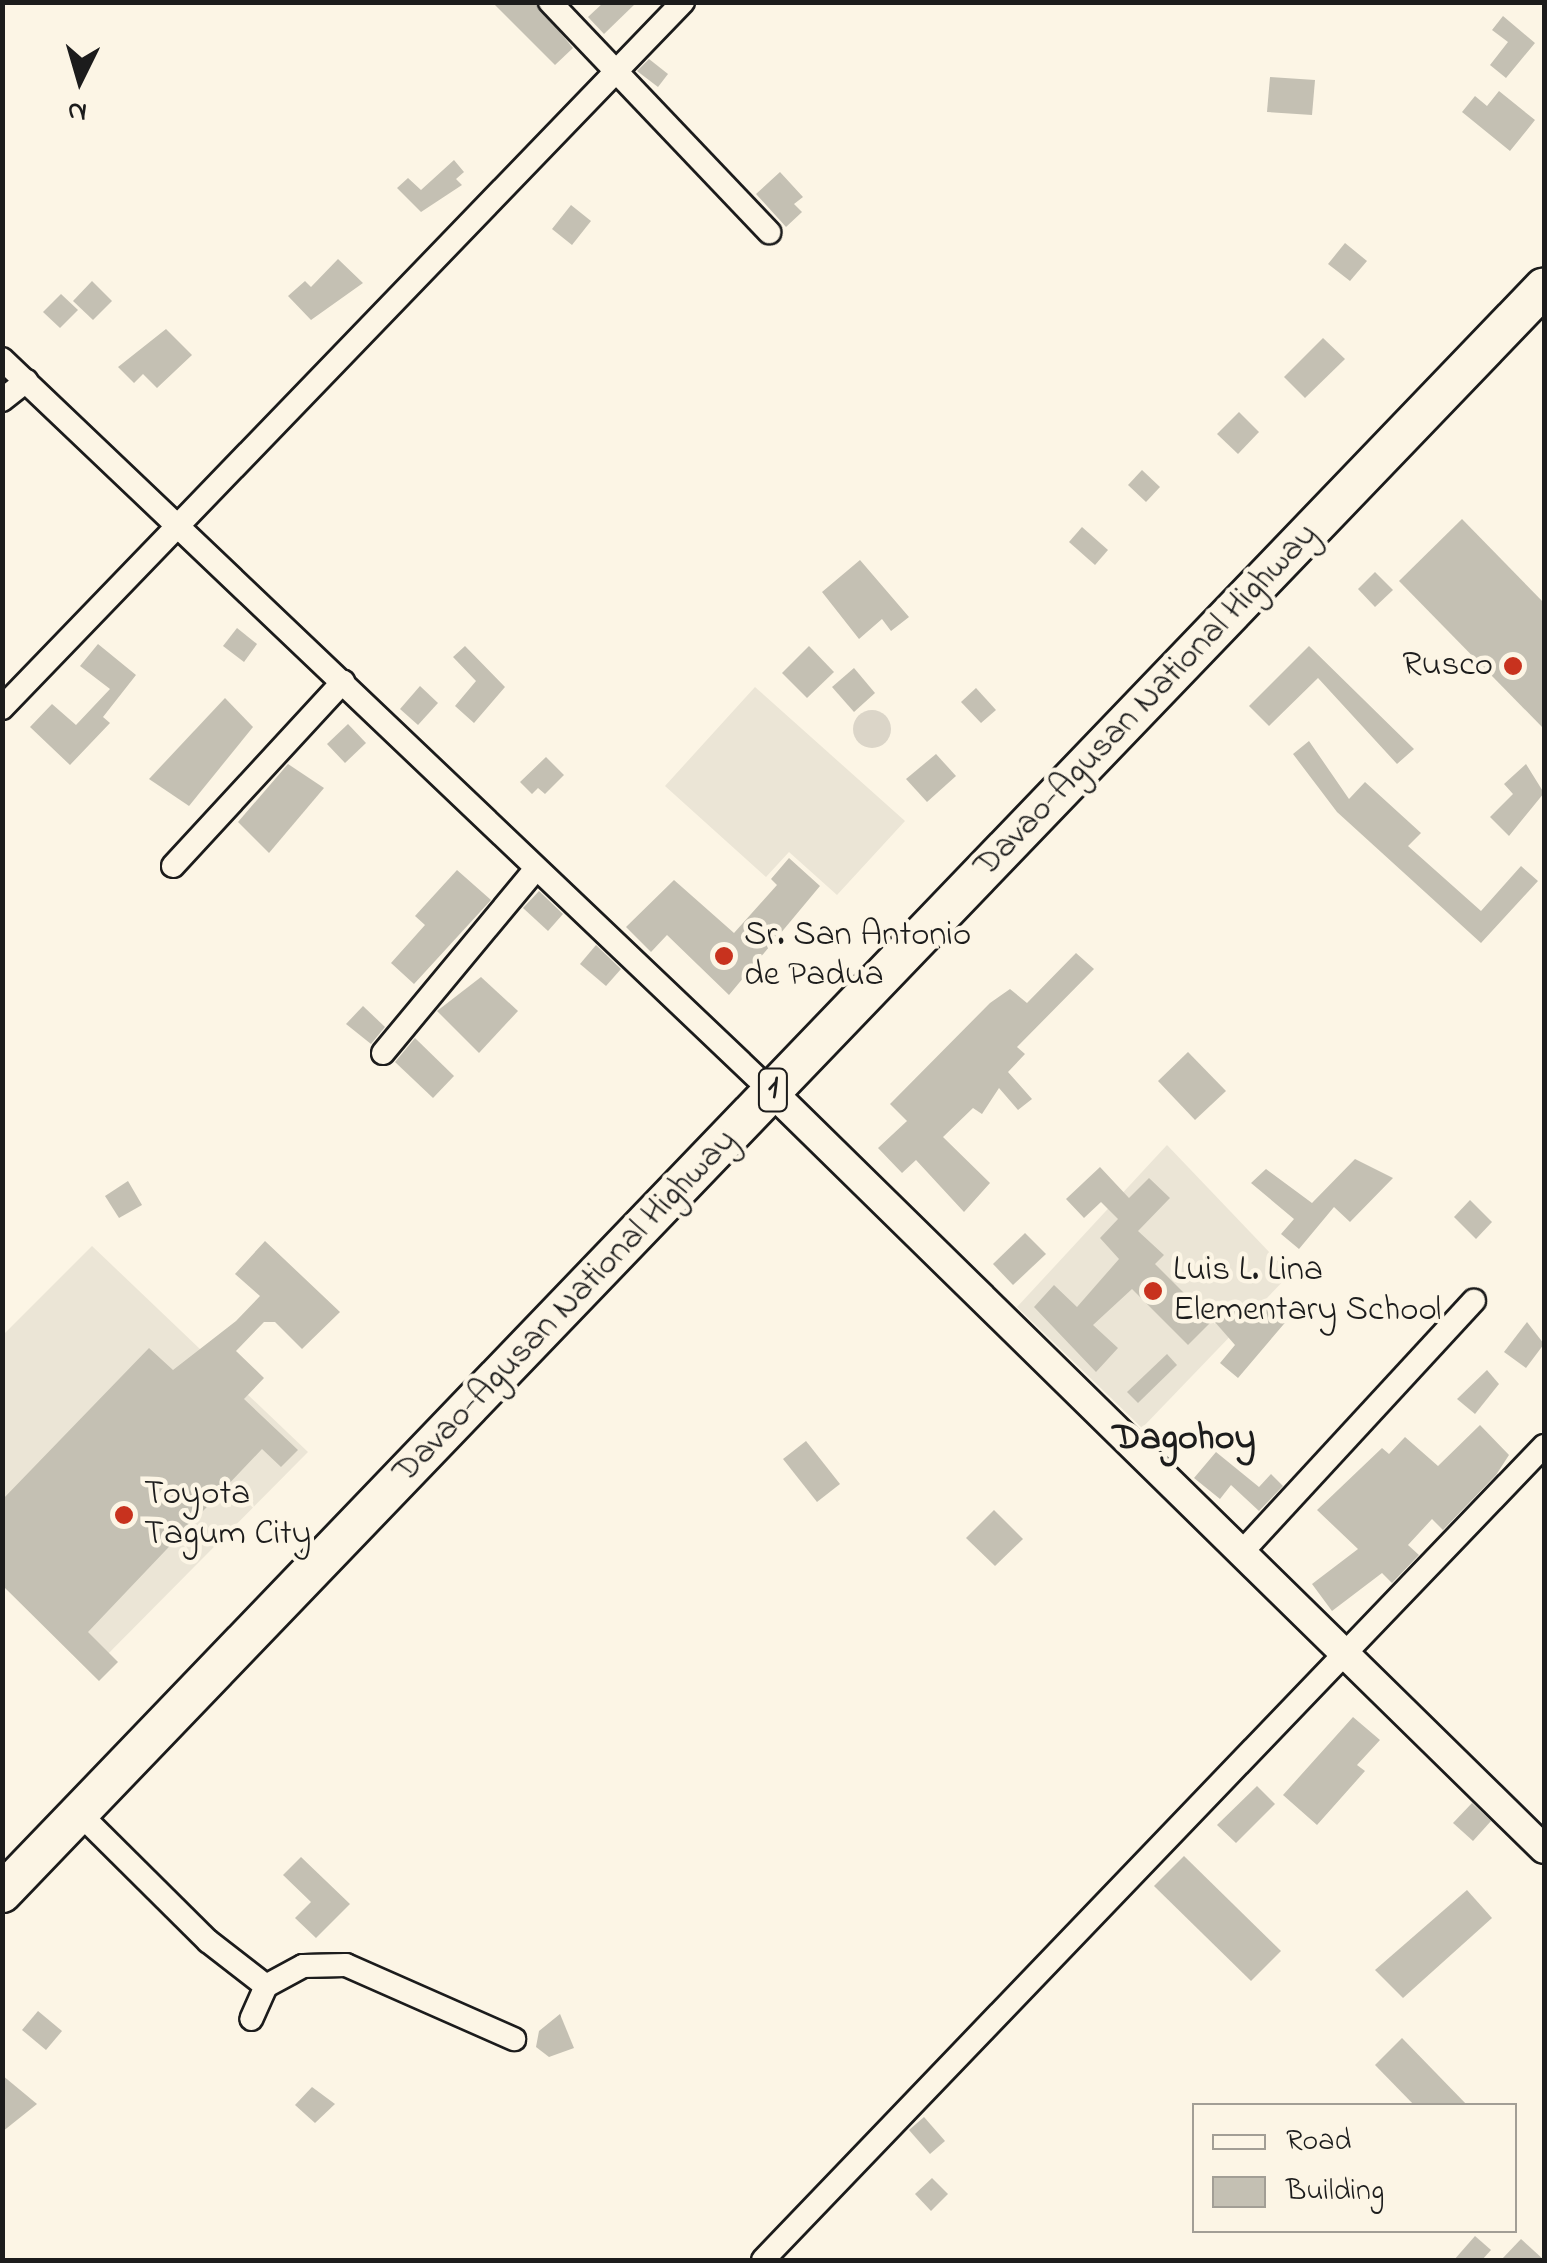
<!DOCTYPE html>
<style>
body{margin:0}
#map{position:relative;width:1547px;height:2263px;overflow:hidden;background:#fcf5e5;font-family:"Indie Flower",sans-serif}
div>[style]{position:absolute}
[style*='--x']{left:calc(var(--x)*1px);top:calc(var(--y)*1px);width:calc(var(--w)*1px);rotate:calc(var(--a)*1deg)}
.built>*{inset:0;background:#ebe5d6}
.green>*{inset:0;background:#dbd5c8}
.round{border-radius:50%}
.building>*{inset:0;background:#c4c0b3}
.roads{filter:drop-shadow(2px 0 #1c1c1c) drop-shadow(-2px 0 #1c1c1c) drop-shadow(0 2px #1c1c1c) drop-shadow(0 -2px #1c1c1c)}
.minor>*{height:22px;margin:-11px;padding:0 11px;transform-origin:11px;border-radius:11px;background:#fcf5e5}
.tertiary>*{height:28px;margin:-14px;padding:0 14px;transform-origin:14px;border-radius:14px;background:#fcf5e5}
.trunk>*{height:38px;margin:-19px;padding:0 19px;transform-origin:19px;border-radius:19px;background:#fcf5e5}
.dots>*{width:28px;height:28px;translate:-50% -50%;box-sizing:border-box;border:5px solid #fcf5e5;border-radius:50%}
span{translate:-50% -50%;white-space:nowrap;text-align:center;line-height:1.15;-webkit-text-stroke:9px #fcf5e5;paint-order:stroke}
.shield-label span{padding:2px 8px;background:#fcf5e5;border:2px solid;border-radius:8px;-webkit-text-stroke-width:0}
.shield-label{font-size:32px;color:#1c1c1c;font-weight:700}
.poi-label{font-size:35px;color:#1c1c1c}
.right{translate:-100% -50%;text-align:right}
.left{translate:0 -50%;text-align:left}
.street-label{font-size:35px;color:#1c1c1c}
.neighbourhood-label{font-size:38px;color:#1c1c1c;font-weight:700}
.frame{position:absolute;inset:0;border:5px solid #1c1c1c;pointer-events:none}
.legend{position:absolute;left:1192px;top:2103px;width:325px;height:130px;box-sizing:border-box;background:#fcf5e5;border:2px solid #a29e95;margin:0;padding:12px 18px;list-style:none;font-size:30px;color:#1c1c1c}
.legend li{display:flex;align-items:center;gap:20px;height:50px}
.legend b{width:50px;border:2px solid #a29e95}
.north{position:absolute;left:30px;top:30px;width:100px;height:100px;-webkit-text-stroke:8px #fcf5e5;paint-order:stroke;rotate:185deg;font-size:28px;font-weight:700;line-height:40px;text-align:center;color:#1c1c1c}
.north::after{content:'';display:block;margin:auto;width:35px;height:45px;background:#1c1c1c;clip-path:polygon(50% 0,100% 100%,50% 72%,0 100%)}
</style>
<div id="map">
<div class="built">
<div style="clip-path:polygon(755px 687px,905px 821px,837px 895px,789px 852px,766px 877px,665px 786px)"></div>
<div style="clip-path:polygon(1167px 1145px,1290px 1274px,1142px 1428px,1017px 1307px)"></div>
<div style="clip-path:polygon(92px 1246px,308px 1452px,98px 1664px,3px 1578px,3px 1335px)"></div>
</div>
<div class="green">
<div class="round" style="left:853px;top:710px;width:38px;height:38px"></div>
</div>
<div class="building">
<div style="clip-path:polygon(492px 2px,535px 2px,573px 48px,555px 65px)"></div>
<div style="clip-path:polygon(604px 2px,637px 2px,604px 34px,588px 17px)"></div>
<div style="clip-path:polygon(1503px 16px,1535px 43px,1506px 78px,1490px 65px,1508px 42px,1492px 30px)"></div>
<div style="clip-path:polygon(649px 59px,668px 74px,658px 87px,637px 71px)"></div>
<div style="clip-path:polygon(1270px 77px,1315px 80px,1312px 115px,1267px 112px)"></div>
<div style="clip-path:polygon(1499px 91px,1535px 120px,1510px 151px,1462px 112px,1475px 96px,1487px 106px)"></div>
<div style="clip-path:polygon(454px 160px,464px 172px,456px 179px,462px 185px,421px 212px,397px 188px,408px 178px,421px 190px)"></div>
<div style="clip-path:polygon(780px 172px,803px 197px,794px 204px,802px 212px,786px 227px,756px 194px)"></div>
<div style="clip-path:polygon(571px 205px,591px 221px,572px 245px,552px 229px)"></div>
<div style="clip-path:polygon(1345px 243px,1367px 261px,1350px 281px,1328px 264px)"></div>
<div style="clip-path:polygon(338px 259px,363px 283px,311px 320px,288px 296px,305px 281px,311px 287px)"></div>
<div style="clip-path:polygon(92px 281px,112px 301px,93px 320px,73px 301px)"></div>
<div style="clip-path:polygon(61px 294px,78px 310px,60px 328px,43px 312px)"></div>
<div style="clip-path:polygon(166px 329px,192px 355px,157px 388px,143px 374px,134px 383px,118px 367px)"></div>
<div style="clip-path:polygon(1323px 338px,1345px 359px,1305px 398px,1284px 377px)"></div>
<div style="clip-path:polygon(1239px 412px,1259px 432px,1238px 454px,1217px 434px)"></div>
<div style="clip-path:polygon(1142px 470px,1160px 487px,1146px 502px,1128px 485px)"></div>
<div style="clip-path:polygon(1462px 519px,1544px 603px,1544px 729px,1399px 581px)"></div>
<div style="clip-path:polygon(1082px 527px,1108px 550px,1095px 565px,1069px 542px)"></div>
<div style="clip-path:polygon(860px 560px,909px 617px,891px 631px,882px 619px,859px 639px,822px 592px)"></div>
<div style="clip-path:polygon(1375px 572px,1393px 590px,1375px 607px,1358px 589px)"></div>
<div style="clip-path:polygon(237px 628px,257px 644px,244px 662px,223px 646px)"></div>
<div style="clip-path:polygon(98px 644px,136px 675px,103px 717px,110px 723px,70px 765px,30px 727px,52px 704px,76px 725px,110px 689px,80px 666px)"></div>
<div style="clip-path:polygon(465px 646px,505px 687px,474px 723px,455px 706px,476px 681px,453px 657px)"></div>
<div style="clip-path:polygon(809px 646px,834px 672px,807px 698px,782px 673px)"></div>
<div style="clip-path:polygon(1309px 646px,1414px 749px,1397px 764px,1318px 678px,1269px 726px,1249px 706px)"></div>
<div style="clip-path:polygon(854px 668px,875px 693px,854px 712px,832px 687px)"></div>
<div style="clip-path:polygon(420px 686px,438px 703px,418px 725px,400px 709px)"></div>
<div style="clip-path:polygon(976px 688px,996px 710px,981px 723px,961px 702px)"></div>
<div style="clip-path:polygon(225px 698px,253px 727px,189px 806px,149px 779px)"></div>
<div style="clip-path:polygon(348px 724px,366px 743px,345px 763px,327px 744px)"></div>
<div style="clip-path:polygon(1309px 741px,1349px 799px,1365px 782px,1421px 833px,1408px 846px,1481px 911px,1521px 866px,1538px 881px,1481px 943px,1337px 812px,1293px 754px)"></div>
<div style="clip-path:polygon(936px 754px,956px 776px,927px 802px,906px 779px)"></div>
<div style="clip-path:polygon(546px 757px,564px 775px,545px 794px,538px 788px,532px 794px,520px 782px)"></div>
<div style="clip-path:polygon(288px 764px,324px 788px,269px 853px,238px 822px)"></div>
<div style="clip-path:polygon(1526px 764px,1544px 793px,1509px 836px,1490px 817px,1513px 794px,1504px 784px)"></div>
<div style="clip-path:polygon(789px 858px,820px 886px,729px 995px,667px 935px,651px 952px,626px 927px,674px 880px,734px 933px,777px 885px,771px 879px)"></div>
<div style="clip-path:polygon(457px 870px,491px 900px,414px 984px,391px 963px,425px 925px,415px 916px)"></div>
<div style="clip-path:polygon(539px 891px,563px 914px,548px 931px,523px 908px)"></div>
<div style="clip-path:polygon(596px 945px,621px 969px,606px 986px,580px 964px)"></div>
<div style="clip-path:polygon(1076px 953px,1094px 969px,1017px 1047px,1025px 1054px,1008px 1072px,1032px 1099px,1018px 1110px,999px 1088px,982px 1114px,973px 1108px,943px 1137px,990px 1183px,964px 1212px,916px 1160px,902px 1173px,878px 1148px,907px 1121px,890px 1104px,990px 1003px,1010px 989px,1027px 1003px)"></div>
<div style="clip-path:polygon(481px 977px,518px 1011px,479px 1053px,437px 1011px)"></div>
<div style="clip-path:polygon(363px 1006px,385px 1027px,371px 1044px,346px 1024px)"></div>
<div style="clip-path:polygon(415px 1038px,454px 1076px,433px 1098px,395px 1062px)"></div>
<div style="clip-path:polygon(1188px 1052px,1226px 1091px,1195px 1120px,1158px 1081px)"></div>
<div style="clip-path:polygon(1355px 1159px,1393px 1178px,1350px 1222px,1334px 1207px,1299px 1249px,1281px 1234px,1294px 1219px,1251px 1183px,1266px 1169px,1312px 1203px)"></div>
<div style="clip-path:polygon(1100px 1167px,1129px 1198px,1149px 1178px,1170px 1198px,1138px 1231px,1164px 1255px,1155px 1264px,1212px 1321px,1188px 1345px,1132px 1289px,1093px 1325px,1118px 1348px,1096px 1372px,1034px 1307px,1054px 1285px,1077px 1307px,1119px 1259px,1100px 1238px,1118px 1219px,1101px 1202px,1084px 1218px,1066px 1199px)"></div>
<div style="clip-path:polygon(128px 1181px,142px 1205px,119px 1218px,105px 1196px)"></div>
<div style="clip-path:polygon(1470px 1200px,1492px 1222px,1476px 1239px,1454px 1217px)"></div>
<div style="clip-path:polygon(1025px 1233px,1046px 1254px,1013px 1285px,993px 1264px)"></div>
<div style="clip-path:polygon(265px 1241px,340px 1312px,302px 1349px,275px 1322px,264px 1322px,236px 1351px,264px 1378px,244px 1399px,298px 1450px,281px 1467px,262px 1449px,88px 1632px,118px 1662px,99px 1681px,2px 1585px,2px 1500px,149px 1348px,173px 1370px,236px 1321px,260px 1296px,235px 1274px)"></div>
<div style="clip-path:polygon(1236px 1300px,1256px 1321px,1271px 1303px,1289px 1318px,1238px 1378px,1220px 1363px,1235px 1345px,1214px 1321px)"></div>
<div style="clip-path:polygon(1527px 1322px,1544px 1344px,1526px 1368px,1504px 1352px)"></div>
<div style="clip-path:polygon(1167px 1354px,1177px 1365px,1138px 1403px,1127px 1392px)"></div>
<div style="clip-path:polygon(1487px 1370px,1499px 1384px,1475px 1414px,1457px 1399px)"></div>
<div style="clip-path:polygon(1480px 1425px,1509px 1455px,1496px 1475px,1443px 1530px,1432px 1519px,1408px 1545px,1419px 1555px,1392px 1583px,1382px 1573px,1332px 1611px,1312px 1584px,1358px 1549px,1317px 1510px,1382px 1448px,1389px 1454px,1405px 1437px,1438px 1466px)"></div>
<div style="clip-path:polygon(806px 1441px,840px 1484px,817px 1502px,783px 1459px)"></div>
<div style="clip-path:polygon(1216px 1452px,1259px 1487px,1271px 1474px,1283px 1486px,1259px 1511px,1231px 1485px,1220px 1499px,1194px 1478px)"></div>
<div style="clip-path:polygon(994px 1510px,1023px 1539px,995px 1566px,966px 1538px)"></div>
<div style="clip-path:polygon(1353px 1717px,1380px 1740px,1357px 1765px,1365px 1771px,1317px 1825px,1283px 1795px)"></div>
<div style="clip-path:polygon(1257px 1786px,1275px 1804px,1236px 1843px,1217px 1825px)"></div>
<div style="clip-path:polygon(1472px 1803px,1491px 1821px,1473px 1841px,1453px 1823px)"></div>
<div style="clip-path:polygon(1184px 1856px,1281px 1951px,1251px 1981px,1154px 1886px)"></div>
<div style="clip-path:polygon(301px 1857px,350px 1904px,316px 1938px,295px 1918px,311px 1902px,283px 1875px)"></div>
<div style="clip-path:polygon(1467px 1890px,1492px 1918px,1403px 1998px,1375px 1970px)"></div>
<div style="clip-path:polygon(38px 2011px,62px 2031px,46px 2050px,22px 2030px)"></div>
<div style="clip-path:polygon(560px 2014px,574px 2048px,549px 2057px,536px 2047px,539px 2031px)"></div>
<div style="clip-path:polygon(1402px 2038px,1468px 2106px,1415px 2106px,1375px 2065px)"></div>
<div style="clip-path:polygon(2px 2075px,37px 2104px,2px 2132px)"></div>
<div style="clip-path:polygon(312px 2087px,335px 2104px,315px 2123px,295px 2105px)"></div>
<div style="clip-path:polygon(924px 2117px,945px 2141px,930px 2154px,909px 2130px)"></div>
<div style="clip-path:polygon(932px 2178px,948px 2194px,931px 2211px,915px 2194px)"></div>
<div style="clip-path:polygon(1475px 2236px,1491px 2250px,1482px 2260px,1454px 2260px)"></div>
<div style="clip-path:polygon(1521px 2239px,1544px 2260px,1501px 2260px)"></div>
</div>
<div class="roads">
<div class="minor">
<div style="--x:550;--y:2;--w:318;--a:46.4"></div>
<div style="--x:2;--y:359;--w:1063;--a:43.59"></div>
<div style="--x:2;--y:400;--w:31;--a:-38"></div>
<div style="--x:2;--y:708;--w:981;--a:-46.03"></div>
<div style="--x:173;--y:866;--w:251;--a:-47.3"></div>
<div style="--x:383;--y:1053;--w:238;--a:-50.3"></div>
<div style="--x:1242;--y:1552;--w:342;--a:-47.3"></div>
<div style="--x:79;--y:1813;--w:182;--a:44.8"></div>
<div style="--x:208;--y:1941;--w:73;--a:37.8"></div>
<div style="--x:266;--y:1986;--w:36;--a:114"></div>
<div style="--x:266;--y:1986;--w:42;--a:-28.4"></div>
<div style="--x:303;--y:1966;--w:43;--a:-1.3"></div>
<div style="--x:346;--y:1965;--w:184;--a:23.8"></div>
<div style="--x:763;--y:2260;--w:1128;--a:-46.19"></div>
</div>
<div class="tertiary">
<div style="--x:772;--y:1092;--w:1081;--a:44.44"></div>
</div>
<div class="trunk">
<div style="--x:2;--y:1893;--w:2226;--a:-46.16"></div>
</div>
</div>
<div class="dots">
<div style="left:1513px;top:666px;background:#c8321e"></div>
<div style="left:724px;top:956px;background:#c8321e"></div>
<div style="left:1153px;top:1291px;background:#c8321e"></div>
<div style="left:124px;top:1515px;background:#c8321e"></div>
</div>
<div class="shield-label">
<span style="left:773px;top:1090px">1</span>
</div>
<div class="poi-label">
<span class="right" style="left:1493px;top:666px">Rusco</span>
<span class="left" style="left:744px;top:956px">Sr. San Antonio<br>de Padua</span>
<span class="left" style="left:1173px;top:1291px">Luis L. Lina<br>Elementary School</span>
<span class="left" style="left:144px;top:1515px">Toyota<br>Tagum City</span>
</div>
<div class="street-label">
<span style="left:1147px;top:701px;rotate:-46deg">Davao-Agusan National Highway</span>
<span style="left:566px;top:1307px;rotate:-46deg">Davao-Agusan National Highway</span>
</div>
<div class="neighbourhood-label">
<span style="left:1184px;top:1440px">Dagohoy</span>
</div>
<div class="frame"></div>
<ul class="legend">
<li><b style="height:12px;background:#fcf5e5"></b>Road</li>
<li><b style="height:28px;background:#c4c0b3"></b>Building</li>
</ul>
<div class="north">N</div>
</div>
